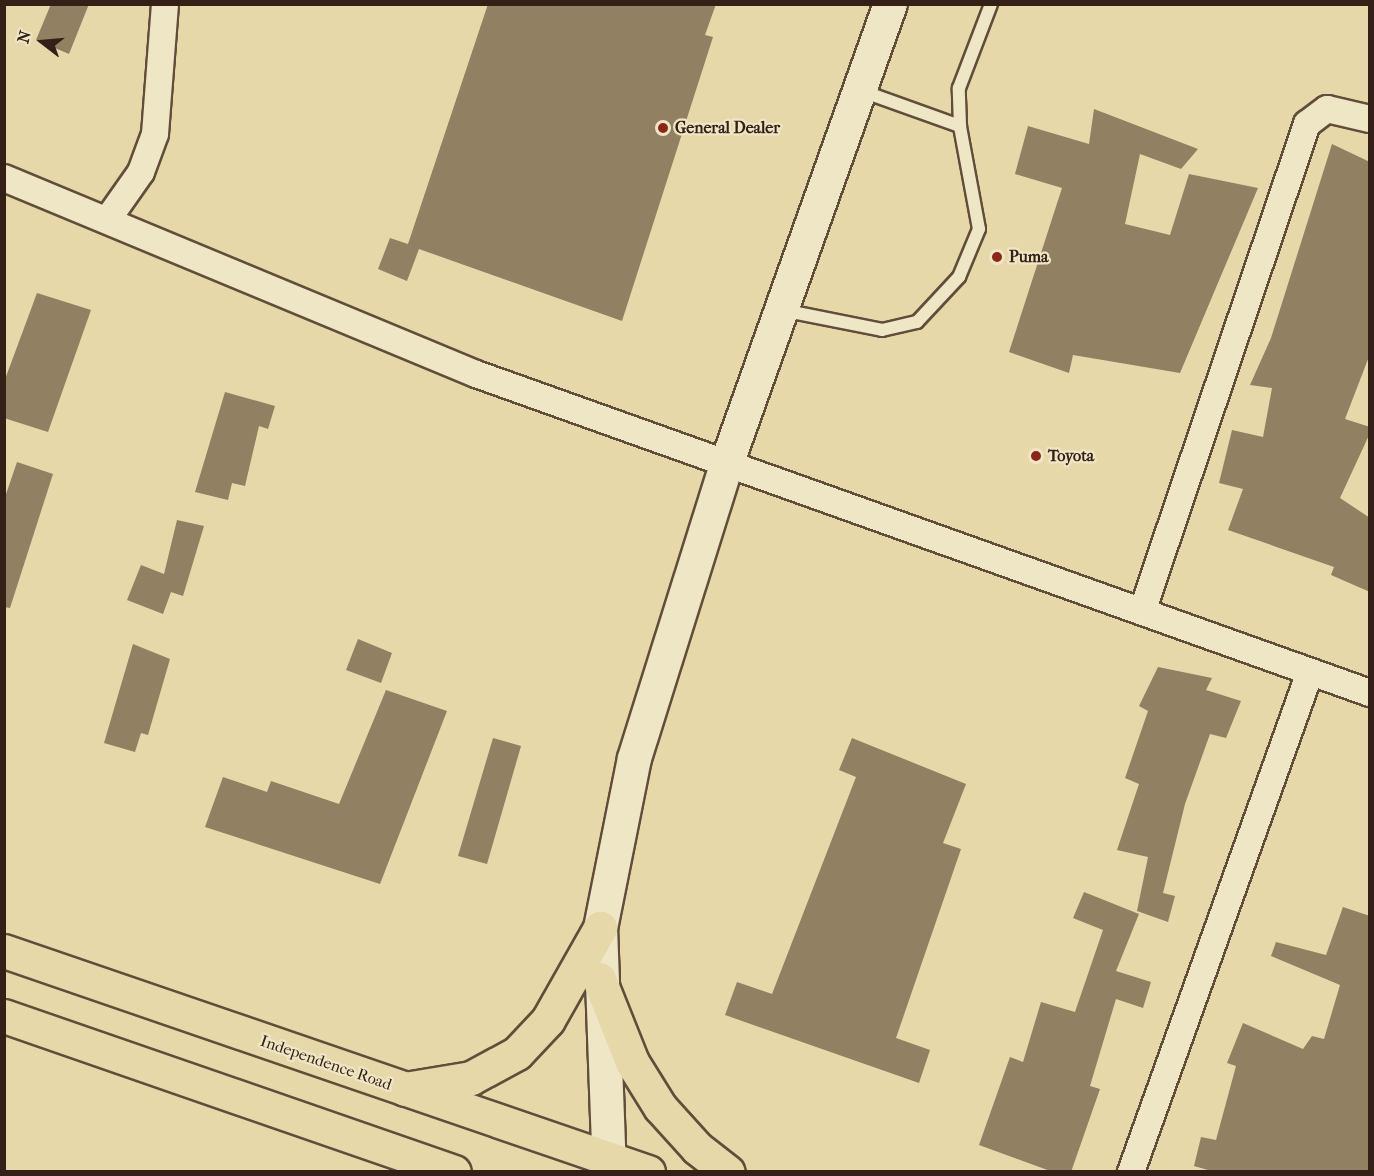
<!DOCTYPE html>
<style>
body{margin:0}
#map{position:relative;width:1374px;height:1176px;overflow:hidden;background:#e6d8a8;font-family:"IM FELL French Canon",serif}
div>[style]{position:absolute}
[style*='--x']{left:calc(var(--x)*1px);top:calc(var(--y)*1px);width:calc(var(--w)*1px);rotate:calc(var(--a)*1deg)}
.building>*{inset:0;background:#918062}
.roads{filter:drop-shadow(2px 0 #604e3a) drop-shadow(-2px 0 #604e3a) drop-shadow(0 2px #604e3a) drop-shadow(0 -2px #604e3a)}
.lane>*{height:12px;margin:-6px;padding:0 6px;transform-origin:6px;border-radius:6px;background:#efe6c6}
.street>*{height:26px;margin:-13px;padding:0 13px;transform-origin:13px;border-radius:13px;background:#efe6c6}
.secondary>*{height:33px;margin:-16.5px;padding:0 16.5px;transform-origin:16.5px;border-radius:16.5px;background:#efe6c6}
.primary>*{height:33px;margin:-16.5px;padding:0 16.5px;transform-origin:16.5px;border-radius:16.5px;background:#e6d8a8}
.dots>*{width:16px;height:16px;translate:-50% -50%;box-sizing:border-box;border:3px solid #efe6c6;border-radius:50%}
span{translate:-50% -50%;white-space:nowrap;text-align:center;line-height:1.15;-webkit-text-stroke:4.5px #efe6c6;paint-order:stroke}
.poi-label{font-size:16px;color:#342016;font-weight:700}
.left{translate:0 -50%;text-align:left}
.street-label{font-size:16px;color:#342016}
.frame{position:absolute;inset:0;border:6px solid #342016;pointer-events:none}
.north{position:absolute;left:12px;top:12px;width:60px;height:60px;-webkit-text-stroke:4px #efe6c6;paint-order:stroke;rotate:286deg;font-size:16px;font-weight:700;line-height:24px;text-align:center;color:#342016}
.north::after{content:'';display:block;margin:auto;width:21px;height:27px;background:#342016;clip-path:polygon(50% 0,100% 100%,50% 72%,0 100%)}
</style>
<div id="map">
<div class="building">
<div style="clip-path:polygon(51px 4px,89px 4px,69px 54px,36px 40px)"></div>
<div style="clip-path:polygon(488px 4px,716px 4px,705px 35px,713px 37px,622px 321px,419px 249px,407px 281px,378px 269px,390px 238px,408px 244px)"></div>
<div style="clip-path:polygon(1094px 109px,1198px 149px,1181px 169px,1140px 154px,1125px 224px,1170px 235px,1189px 174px,1258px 188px,1180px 373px,1073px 355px,1069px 373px,1009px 352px,1062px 188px,1015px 174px,1028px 126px,1089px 144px)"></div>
<div style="clip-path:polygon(1332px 144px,1370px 162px,1370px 354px,1345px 419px,1370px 427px,1370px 433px,1340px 498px,1370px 518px,1370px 592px,1331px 575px,1334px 567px,1228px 530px,1243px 489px,1219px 483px,1232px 430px,1263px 437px,1272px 388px,1250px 385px,1271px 338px)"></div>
<div style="clip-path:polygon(37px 293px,91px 310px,48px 432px,4px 418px,4px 382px)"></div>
<div style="clip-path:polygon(225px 392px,275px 406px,268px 429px,259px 426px,245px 486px,232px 483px,228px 500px,195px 492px)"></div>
<div style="clip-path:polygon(17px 462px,53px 474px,10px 608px,4px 607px,4px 500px)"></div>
<div style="clip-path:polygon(177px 520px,204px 526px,183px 596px,171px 592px,163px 614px,127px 600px,141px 565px,164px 574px)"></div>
<div style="clip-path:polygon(358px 639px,392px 653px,381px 683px,346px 670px)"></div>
<div style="clip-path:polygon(133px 644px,170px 659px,148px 735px,141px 733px,135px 752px,104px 743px)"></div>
<div style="clip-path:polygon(1158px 667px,1212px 678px,1206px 690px,1241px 701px,1226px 738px,1210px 734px,1185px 804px,1163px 893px,1175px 896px,1168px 922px,1137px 911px,1148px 857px,1117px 850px,1139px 784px,1125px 778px,1148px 711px,1139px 706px)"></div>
<div style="clip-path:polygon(386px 690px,447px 711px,380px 884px,205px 827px,223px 777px,267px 792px,271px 781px,339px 804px)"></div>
<div style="clip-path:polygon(493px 738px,521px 746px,487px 864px,458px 856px)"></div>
<div style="clip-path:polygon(852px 738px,966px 784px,943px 843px,961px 849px,896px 1038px,930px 1050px,919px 1083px,725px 1015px,737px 982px,772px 994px,856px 777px,839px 770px)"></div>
<div style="clip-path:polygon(1084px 892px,1139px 914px,1116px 971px,1151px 982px,1143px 1008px,1116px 999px,1090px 1086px,1100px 1089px,1071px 1172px,1053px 1172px,979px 1145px,1010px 1057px,1023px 1062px,1041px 1002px,1075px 1012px,1103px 930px,1073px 918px)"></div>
<div style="clip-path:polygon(1343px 907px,1370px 916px,1370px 1172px,1215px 1172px,1194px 1166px,1201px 1137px,1216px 1140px,1236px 1066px,1227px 1063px,1243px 1023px,1303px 1049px,1312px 1036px,1324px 1039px,1340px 985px,1271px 956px,1276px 942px,1326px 955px)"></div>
</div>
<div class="roads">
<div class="lane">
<div style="--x:862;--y:91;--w:104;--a:19.7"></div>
<div style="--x:782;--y:310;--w:102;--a:11.3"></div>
<div style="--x:882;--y:330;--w:36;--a:-13"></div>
<div style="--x:917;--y:322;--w:62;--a:-47"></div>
<div style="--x:959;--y:277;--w:52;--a:-67.4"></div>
<div style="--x:979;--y:229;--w:105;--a:-100.5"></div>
<div style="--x:960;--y:126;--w:38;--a:-92"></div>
<div style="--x:959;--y:88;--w:90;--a:-69.1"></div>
</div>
<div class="street">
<div style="--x:4;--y:178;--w:511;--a:22.55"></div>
<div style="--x:476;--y:374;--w:949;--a:19.64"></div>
<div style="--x:108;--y:219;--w:57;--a:-54.9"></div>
<div style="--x:141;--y:172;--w:40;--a:-69.8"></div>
<div style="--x:155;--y:134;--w:130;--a:-85.6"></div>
<div style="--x:1143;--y:609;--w:512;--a:-71.32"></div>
<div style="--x:1307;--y:124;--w:25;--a:-37"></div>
<div style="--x:1327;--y:109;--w:44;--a:13.1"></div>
<div style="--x:1131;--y:1172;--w:531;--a:-70.3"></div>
</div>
<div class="secondary">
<div style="--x:609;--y:1172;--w:244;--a:-92.1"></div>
<div style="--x:600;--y:928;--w:173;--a:-78.7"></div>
<div style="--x:634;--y:758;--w:308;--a:-72.6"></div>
<div style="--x:726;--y:464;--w:488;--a:-70.4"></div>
</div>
<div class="primary">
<div style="--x:4;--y:951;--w:681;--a:18.94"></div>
<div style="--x:599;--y:979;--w:89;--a:68.3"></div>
<div style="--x:632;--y:1062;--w:53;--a:58.1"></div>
<div style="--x:660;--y:1107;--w:55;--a:47.9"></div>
<div style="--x:697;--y:1148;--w:39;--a:38"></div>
<div style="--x:4;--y:1016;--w:476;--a:19.1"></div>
<div style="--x:405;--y:1089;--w:67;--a:-9.5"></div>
<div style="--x:471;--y:1078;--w:52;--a:-28.5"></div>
<div style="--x:517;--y:1053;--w:45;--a:-46.8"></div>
<div style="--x:548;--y:1020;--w:106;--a:-60.5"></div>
</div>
</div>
<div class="dots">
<div style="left:663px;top:128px;background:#8f2418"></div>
<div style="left:997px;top:257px;background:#8f2418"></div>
<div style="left:1036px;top:456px;background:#8f2418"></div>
</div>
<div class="poi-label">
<span class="left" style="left:675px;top:128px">General Dealer</span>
<span class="left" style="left:1009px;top:257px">Puma</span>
<span class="left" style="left:1048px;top:456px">Toyota</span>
</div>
<div class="street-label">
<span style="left:326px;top:1063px;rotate:19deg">Independence Road</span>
</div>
<div class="frame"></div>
<div class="north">N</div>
</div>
